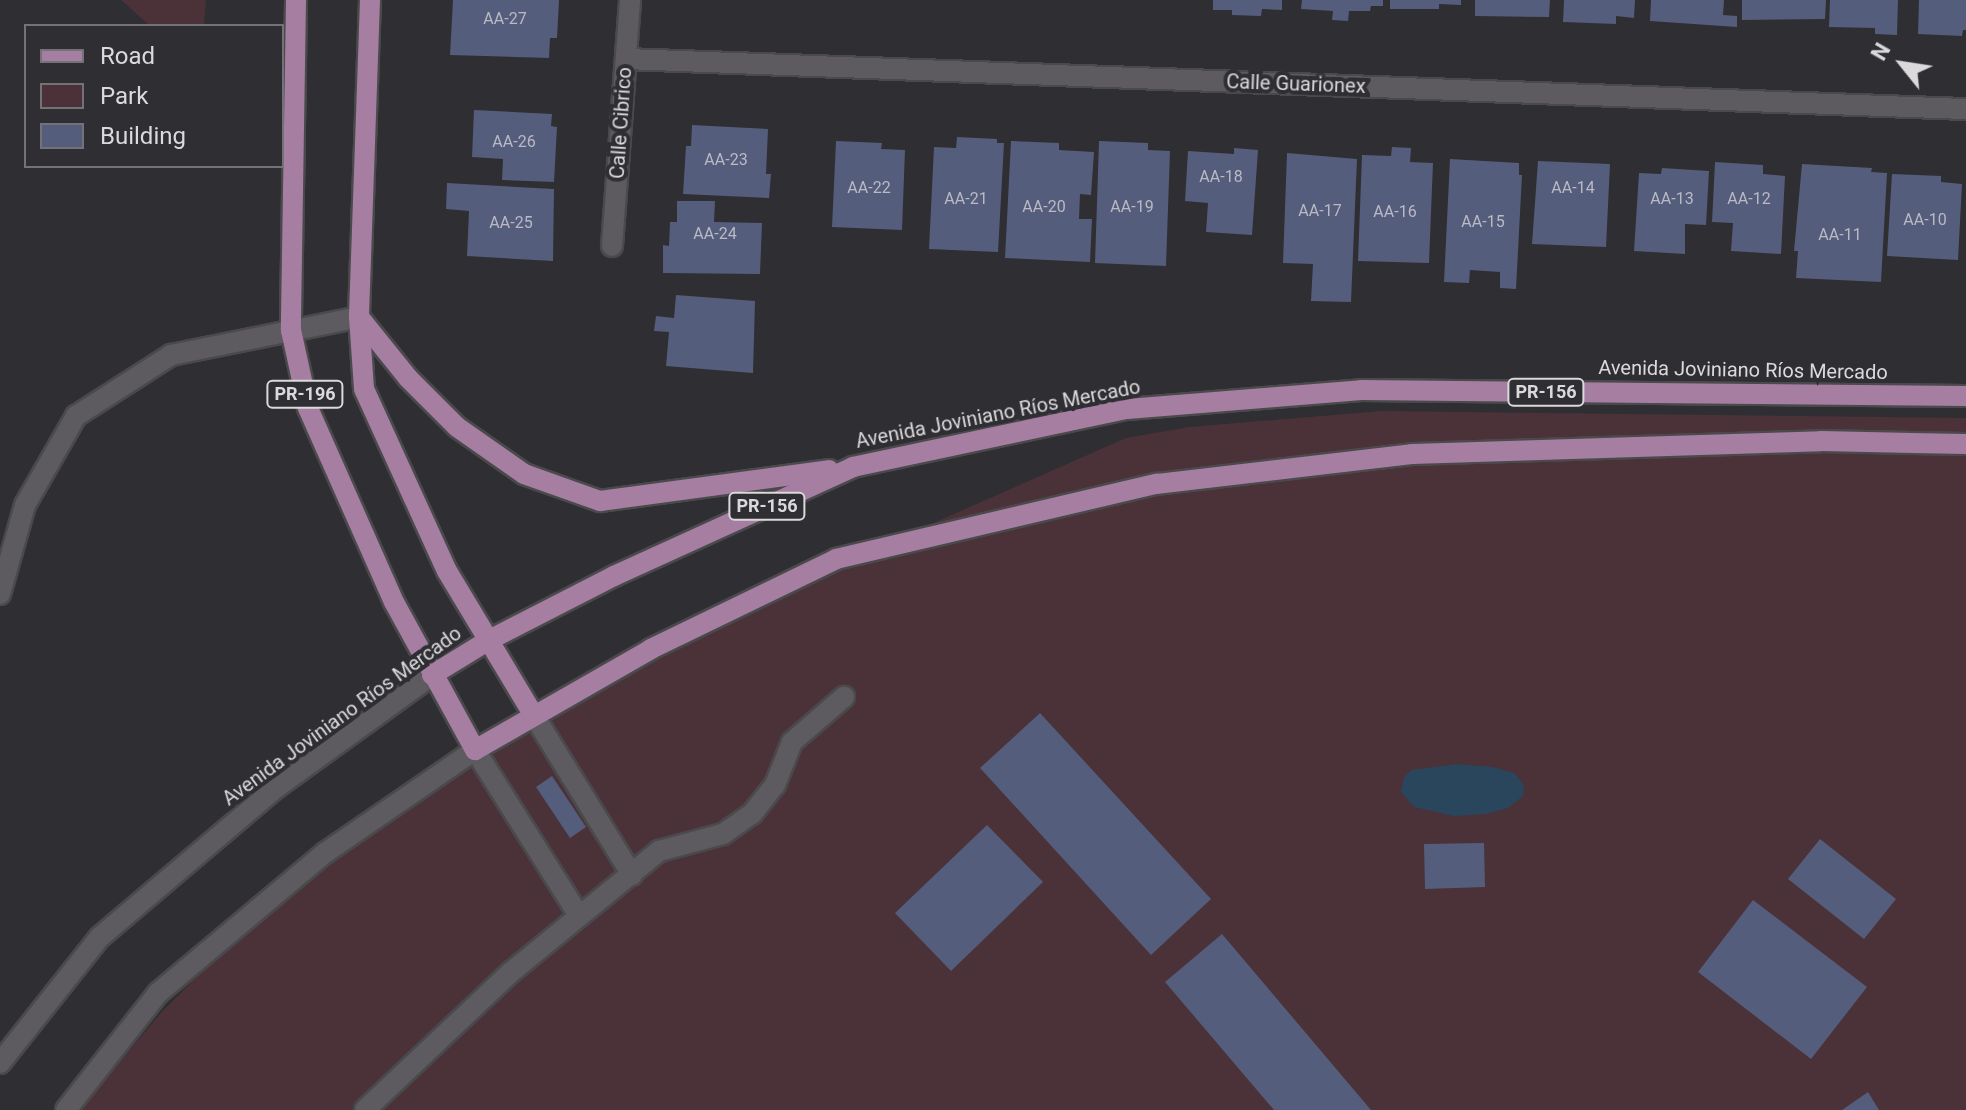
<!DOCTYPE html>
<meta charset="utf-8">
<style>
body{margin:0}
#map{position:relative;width:1966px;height:1110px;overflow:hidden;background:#2f2e32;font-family:Roboto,sans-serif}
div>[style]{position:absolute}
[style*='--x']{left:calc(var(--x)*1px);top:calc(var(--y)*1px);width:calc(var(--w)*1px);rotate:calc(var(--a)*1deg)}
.green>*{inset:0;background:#4a3238}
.water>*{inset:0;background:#29465c}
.building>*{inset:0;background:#555d7c}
.roads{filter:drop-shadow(2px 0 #4a494c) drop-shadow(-2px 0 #4a494c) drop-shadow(0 2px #4a494c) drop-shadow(0 -2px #4a494c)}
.service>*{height:20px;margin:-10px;padding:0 10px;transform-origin:10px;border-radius:10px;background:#5d5b60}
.minor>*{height:20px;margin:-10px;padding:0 10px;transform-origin:10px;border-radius:10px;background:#5d5b60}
.secondary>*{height:20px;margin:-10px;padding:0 10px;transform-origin:10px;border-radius:10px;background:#5d5b60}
.primary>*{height:20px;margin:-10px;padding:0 10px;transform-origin:10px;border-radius:10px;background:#a67ea1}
span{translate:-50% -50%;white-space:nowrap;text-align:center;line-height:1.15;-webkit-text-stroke:8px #2f2e32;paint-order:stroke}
.number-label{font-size:16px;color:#babac4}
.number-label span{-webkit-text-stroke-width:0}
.shield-label span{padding:2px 6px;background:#2f2e32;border:2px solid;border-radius:6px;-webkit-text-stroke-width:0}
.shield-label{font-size:18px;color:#dbd9dc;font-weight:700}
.street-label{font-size:20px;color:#dbd9dc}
.legend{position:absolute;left:24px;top:24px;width:260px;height:144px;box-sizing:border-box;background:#2f2e32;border:2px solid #747276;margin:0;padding:10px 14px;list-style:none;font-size:24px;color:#dbd9dc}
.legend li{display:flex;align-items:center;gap:16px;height:40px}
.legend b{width:40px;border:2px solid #747276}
.north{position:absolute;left:1862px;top:24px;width:80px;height:80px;-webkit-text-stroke:6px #2f2e32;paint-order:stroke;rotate:300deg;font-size:22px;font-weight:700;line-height:32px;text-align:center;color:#dbd9dc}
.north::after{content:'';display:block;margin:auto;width:28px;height:36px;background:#dbd9dc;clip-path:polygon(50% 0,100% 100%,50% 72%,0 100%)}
</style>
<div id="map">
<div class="green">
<div style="clip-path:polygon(121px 0,206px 0,204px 26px,150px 26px)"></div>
<div style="clip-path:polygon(1382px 411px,1966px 418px,1966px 1110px,79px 1110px,160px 1014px,218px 955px,298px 885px,533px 714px,820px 573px,1126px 438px,1189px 427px)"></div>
</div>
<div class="water">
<div style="clip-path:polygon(1457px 764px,1493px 767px,1514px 773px,1524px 785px,1523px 796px,1508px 808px,1486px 814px,1454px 816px,1414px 807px,1401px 792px,1404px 777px,1412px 770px)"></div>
</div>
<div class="building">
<div style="clip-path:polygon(453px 0,559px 0,557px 38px,550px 38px,549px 58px,450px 55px)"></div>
<div style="clip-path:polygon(1213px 0,1282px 0,1282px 10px,1262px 9px,1261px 16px,1232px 15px,1232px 10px,1213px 10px)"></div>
<div style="clip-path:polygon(1302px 0,1383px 0,1383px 6px,1371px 6px,1370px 11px,1349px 11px,1348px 21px,1332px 20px,1333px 11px,1301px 9px)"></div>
<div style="clip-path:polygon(1390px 0,1461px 0,1461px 5px,1439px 4px,1439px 9px,1390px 9px)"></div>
<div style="clip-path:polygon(1475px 0,1550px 0,1549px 17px,1475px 16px)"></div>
<div style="clip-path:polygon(1564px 0,1635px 0,1634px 18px,1616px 16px,1616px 24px,1563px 22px)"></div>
<div style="clip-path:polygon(1651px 0,1724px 0,1723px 15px,1737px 16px,1737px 27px,1650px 21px)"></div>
<div style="clip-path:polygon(1742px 0,1826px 0,1825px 19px,1742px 20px)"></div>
<div style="clip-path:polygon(1830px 0,1898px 0,1897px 35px,1875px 34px,1875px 28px,1829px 27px)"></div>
<div style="clip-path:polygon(1919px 0,1966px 0,1966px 30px,1963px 30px,1962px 36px,1918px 34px)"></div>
<div style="clip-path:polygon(474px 110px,552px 114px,551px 126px,557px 127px,554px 182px,502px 180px,503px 159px,472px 157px)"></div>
<div style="clip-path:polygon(692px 125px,768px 129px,766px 174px,771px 174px,769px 198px,683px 194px,686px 146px,691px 146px)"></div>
<div style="clip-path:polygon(957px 137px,997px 139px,997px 143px,1004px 143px,998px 252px,929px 249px,934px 147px,956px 148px)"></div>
<div style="clip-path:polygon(836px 141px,882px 143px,881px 149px,905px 150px,902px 230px,832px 227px)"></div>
<div style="clip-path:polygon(1011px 141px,1059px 143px,1059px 150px,1094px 152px,1091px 195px,1080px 194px,1079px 219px,1092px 219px,1090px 262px,1005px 258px)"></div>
<div style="clip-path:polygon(1099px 141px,1148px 143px,1148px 150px,1170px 151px,1166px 266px,1095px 263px)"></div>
<div style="clip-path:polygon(1392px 147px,1411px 148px,1410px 162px,1433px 163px,1429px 263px,1358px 261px,1362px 155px,1391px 156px)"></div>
<div style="clip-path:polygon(1234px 148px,1258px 150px,1252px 235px,1206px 232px,1208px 203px,1185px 201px,1188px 151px,1234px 154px)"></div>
<div style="clip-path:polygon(1287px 153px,1357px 159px,1351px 302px,1311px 301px,1313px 264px,1283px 263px)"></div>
<div style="clip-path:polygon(1450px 159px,1519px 163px,1519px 175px,1522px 175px,1516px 289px,1500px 288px,1500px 272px,1470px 270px,1469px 283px,1444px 282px)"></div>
<div style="clip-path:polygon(1538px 161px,1610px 164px,1606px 247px,1532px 244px)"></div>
<div style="clip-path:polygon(1715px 162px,1763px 165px,1763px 174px,1785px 176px,1781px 254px,1731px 251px,1733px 223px,1712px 222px)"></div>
<div style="clip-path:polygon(1802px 164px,1872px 168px,1871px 172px,1887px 173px,1881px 282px,1796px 278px,1798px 251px,1794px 251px)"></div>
<div style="clip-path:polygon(1662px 168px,1709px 171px,1706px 225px,1685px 224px,1685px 254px,1634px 251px,1639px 173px,1661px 174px)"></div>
<div style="clip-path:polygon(1892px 174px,1941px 176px,1941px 182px,1962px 184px,1958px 260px,1887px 256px)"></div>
<div style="clip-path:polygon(447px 183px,554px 189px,553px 261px,467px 256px,469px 211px,446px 209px)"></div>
<div style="clip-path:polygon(677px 201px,715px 201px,714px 222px,762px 223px,760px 274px,663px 273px,663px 245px,669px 246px,670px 222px,677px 222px)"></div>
<div style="clip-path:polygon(676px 295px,755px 301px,753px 373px,666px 366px,669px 332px,654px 331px,656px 316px,674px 318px)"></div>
<div style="clip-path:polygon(1040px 713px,1211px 899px,1151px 955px,980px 768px)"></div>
<div style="clip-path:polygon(552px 776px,586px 827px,570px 838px,536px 787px)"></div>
<div style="clip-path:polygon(987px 825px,1043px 882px,951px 971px,895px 913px)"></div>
<div style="clip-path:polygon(1820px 839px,1896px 899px,1864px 939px,1788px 879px)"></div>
<div style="clip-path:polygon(1484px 843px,1485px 887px,1425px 889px,1424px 844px)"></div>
<div style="clip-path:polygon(1753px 900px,1867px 987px,1811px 1059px,1698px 972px)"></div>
<div style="clip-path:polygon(1222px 934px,1371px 1110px,1274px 1110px,1165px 982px)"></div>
<div style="clip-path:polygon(1868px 1092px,1879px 1110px,1842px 1110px)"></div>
</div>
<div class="roads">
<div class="service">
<div style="--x:533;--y:714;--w:189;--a:58.4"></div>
<div style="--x:475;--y:750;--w:196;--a:57.9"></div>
<div style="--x:365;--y:1110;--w:199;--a:-43.4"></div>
<div style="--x:510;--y:973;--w:193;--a:-39.3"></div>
<div style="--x:659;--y:851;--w:66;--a:-14.9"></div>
<div style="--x:723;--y:834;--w:35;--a:-35"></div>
<div style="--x:752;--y:814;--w:37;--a:-52"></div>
<div style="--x:775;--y:785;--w:46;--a:-68.4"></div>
<div style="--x:792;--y:742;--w:69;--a:-40.9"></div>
</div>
<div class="minor">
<div style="--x:626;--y:59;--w:1341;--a:2.14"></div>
<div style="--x:612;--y:246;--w:247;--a:-85.8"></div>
<div style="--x:0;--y:594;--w:92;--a:-74.3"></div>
<div style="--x:25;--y:505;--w:103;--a:-60.2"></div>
<div style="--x:76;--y:416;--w:113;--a:-32.7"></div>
<div style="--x:171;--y:355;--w:192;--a:-11.4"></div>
</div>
<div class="secondary">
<div style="--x:0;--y:1063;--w:161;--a:-51.6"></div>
<div style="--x:100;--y:937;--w:231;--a:-40.3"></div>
<div style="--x:276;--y:788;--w:193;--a:-35.9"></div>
<div style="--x:66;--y:1110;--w:149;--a:-51.8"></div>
<div style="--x:158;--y:993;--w:218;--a:-40"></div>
<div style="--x:325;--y:853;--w:182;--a:-34.5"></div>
</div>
<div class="primary">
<div style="--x:296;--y:0;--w:330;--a:90.9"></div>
<div style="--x:291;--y:330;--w:80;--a:77.7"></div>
<div style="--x:308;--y:408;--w:212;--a:66.1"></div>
<div style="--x:394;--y:602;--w:169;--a:61.3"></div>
<div style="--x:475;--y:750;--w:203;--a:-29.8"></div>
<div style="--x:651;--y:649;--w:206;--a:-25.9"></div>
<div style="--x:836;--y:559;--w:330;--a:-13.2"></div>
<div style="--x:1157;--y:484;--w:257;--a:-6.7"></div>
<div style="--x:1412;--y:454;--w:409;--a:-1.8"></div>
<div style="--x:1821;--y:441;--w:145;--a:1.2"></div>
<div style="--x:370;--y:0;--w:317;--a:92"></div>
<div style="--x:359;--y:317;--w:72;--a:86"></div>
<div style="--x:364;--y:389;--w:200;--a:65.5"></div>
<div style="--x:447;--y:571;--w:167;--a:59"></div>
<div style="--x:359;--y:317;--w:78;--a:51.2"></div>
<div style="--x:408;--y:378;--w:69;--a:45"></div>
<div style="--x:457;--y:427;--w:82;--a:35"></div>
<div style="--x:524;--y:474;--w:81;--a:19.6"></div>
<div style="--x:600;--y:501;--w:231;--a:-7.7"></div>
<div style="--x:432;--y:675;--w:67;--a:-31.6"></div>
<div style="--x:489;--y:640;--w:140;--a:-27.1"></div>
<div style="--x:614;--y:576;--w:263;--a:-24.5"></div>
<div style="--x:853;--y:467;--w:280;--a:-12"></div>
<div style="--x:1127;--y:409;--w:235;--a:-4.6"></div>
<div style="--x:1361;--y:390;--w:605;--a:0.57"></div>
</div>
</div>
<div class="number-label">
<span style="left:505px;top:19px">AA-27</span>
<span style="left:514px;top:142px">AA-26</span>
<span style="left:726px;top:160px">AA-23</span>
<span style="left:1221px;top:177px">AA-18</span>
<span style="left:869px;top:188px">AA-22</span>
<span style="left:1573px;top:188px">AA-14</span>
<span style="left:966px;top:199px">AA-21</span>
<span style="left:1672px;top:199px">AA-13</span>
<span style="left:1749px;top:199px">AA-12</span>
<span style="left:1044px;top:207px">AA-20</span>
<span style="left:1132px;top:207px">AA-19</span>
<span style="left:1320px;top:211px">AA-17</span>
<span style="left:1395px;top:212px">AA-16</span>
<span style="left:1925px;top:220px">AA-10</span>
<span style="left:1483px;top:222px">AA-15</span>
<span style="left:511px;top:223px">AA-25</span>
<span style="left:715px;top:234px">AA-24</span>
<span style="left:1840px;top:235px">AA-11</span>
</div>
<div class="shield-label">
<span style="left:1546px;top:392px">PR-156</span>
<span style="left:305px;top:394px">PR-196</span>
<span style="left:767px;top:506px">PR-156</span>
</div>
<div class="street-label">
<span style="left:1296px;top:84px;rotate:2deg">Calle Guarionex</span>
<span style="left:621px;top:123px;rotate:-86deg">Calle Cibrico</span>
<span style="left:1743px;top:370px;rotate:1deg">Avenida Joviniano Ríos Mercado</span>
<span style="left:998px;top:414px;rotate:-11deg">Avenida Joviniano Ríos Mercado</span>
<span style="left:342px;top:716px;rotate:-36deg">Avenida Joviniano Ríos Mercado</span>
</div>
<ul class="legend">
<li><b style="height:10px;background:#a67ea1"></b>Road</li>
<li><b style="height:22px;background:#4a3238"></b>Park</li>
<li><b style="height:22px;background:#555d7c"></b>Building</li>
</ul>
<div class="north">N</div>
</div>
